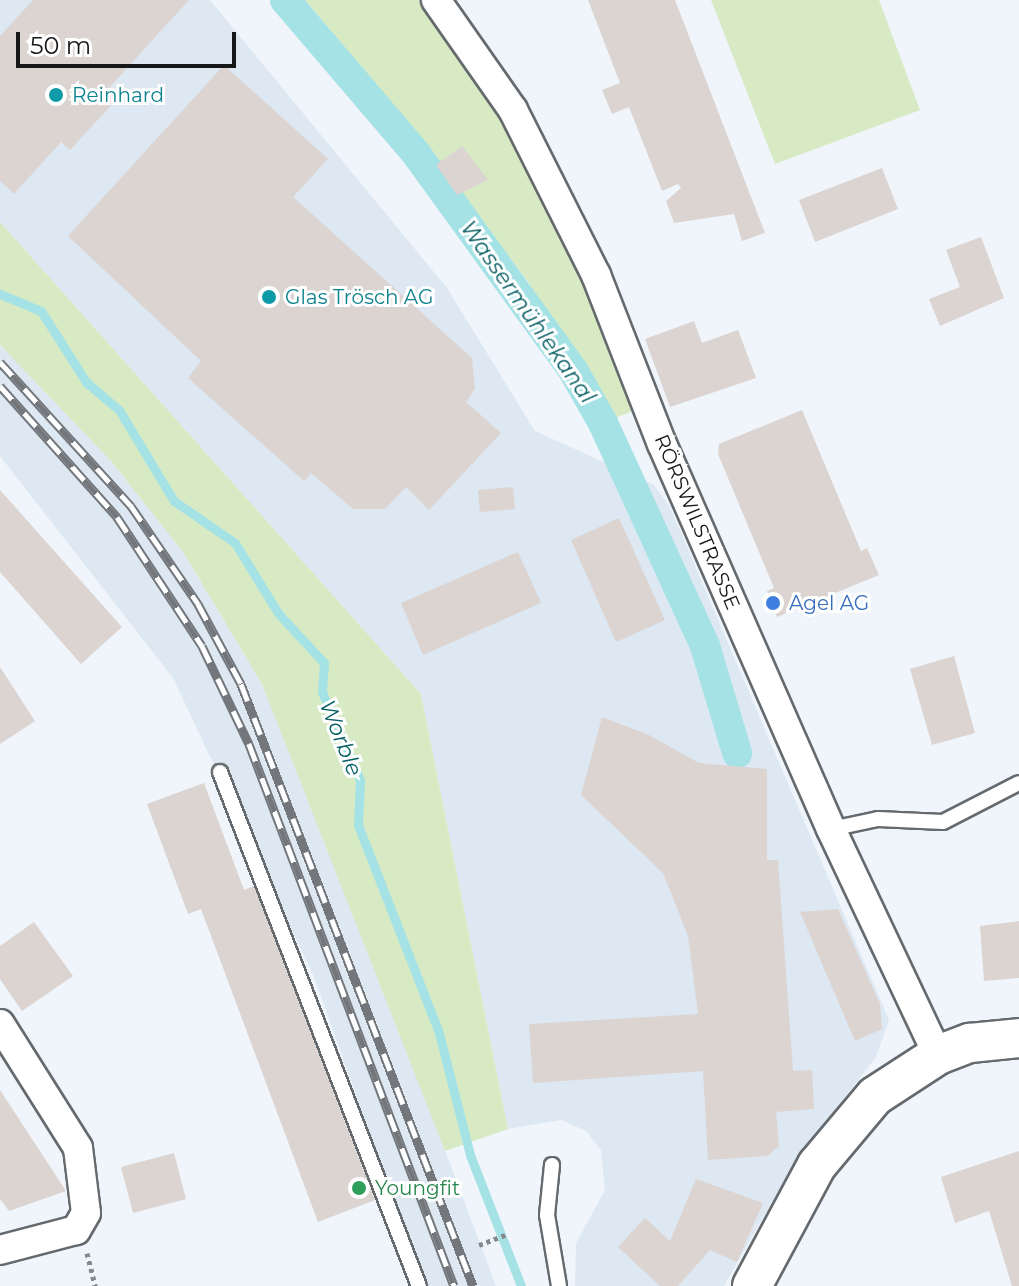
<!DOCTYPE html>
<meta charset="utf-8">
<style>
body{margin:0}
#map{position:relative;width:1019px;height:1286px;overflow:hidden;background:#eff5fa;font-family:Montserrat,sans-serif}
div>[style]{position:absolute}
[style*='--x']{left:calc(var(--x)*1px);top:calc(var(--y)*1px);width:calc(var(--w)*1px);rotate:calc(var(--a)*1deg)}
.built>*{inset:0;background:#dde8f3}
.green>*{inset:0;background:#d7eac4}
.stream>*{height:9px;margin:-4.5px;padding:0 4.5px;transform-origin:4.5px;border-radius:4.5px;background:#a5e2e6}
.canal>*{height:30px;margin:-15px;padding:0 15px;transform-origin:15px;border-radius:15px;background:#a5e2e6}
.building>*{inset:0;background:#dbd4d1}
.path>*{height:5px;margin-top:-2.5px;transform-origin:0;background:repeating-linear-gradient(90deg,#85898c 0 4px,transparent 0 8px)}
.roads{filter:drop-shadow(2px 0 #656a6e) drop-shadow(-2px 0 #656a6e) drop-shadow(0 2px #656a6e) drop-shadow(0 -2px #656a6e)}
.service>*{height:14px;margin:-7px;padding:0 7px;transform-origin:7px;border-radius:7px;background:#fff}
.minor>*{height:28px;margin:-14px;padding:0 14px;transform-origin:14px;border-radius:14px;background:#fff}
.secondary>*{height:38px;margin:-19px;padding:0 19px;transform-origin:19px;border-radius:19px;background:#fff}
.rail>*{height:9px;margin-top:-4.5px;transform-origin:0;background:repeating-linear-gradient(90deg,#fff 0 18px,#73767a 0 36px);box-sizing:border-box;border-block:2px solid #73767a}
.dots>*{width:22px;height:22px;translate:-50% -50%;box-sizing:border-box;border:4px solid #fff;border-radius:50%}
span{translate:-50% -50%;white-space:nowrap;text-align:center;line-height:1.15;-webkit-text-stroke:6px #fff;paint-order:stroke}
.culture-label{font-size:20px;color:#0d838f}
.left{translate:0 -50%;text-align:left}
.street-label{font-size:20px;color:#161719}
.shop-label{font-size:20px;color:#366cbe}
.leisure-label{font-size:20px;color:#27864d}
.water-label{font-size:22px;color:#096065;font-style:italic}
.scale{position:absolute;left:16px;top:32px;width:220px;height:36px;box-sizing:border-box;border:4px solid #161719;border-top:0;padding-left:10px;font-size:24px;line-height:28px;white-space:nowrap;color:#161719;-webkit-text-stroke:6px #fff;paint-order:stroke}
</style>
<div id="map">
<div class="built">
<div style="clip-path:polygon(0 0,210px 0,447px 288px,535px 431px,654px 485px,670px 507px,889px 1020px,876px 1057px,797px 1158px,724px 1286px,575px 1286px,576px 1243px,605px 1190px,601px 1150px,586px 1131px,561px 1120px,508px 1129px,421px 694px,0 222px)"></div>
<div style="clip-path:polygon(0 345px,111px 461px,183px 552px,262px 684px,379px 974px,496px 1286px,424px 1286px,314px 977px,173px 678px,0 456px)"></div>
</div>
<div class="green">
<div style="clip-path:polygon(305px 0,436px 0,513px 110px,648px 405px,613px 419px,528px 282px,424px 142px)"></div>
<div style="clip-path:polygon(711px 0,879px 0,920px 110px,775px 164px)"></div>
<div style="clip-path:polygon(0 222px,421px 694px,508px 1129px,445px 1151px,262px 684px,183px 552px,111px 461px,0 345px)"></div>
</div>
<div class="stream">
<div style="--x:0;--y:294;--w:44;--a:22.5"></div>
<div style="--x:41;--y:311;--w:84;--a:57.6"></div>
<div style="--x:86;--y:382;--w:43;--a:40.3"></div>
<div style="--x:119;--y:410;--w:106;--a:58.9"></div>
<div style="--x:174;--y:501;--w:74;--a:34.5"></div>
<div style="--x:235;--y:543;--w:82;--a:58.4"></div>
<div style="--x:278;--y:613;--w:68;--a:47.4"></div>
<div style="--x:324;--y:663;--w:29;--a:94"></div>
<div style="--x:322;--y:692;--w:96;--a:66.6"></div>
<div style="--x:360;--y:780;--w:45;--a:92.5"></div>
<div style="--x:358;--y:825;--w:223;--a:68.7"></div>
<div style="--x:439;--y:1033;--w:126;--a:75.7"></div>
<div style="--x:470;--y:1155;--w:141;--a:68.7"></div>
</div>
<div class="canal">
<div style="--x:285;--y:0;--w:200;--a:49.5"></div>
<div style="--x:415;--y:152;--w:271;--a:54.1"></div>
<div style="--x:574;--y:372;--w:59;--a:60.4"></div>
<div style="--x:603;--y:423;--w:245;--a:65.4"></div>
<div style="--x:705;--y:646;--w:112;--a:73.3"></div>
</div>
<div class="building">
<div style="clip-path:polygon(33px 0,189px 0,107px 90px,117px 99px,70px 150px,61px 142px,14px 194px,0 181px,0 36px)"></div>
<div style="clip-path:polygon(588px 0,675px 0,765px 233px,742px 241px,734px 214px,674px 223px,666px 201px,681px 188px,678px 184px,662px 191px,629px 107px,612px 114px,602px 90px,620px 83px)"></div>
<div style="clip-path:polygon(224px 65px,328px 159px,293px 197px,472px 358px,475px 389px,466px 402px,501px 433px,429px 510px,406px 487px,385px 509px,353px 509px,311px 473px,304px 481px,188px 378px,201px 361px,68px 236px)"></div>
<div style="clip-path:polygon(462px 146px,488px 180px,457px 195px,436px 165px)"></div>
<div style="clip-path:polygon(882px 168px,898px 209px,815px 242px,799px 200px)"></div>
<div style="clip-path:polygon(981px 237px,1004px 298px,940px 326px,929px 299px,960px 287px,946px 250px)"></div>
<div style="clip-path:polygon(694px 321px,702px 343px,738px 330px,756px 378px,670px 407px,645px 339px)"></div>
<div style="clip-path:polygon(802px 410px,861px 551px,867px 548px,879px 575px,777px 617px,767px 591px,774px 588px,718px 454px,719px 444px)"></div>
<div style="clip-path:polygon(513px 487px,515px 509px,480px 512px,478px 490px)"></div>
<div style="clip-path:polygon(0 490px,122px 627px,81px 664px,0 572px)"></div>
<div style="clip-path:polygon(619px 518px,665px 620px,616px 642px,571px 540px)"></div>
<div style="clip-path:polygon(518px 552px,541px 603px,423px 655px,401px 603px)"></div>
<div style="clip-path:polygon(954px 656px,975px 733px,932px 745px,910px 669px)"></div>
<div style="clip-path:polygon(0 667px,35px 721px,0 744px)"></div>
<div style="clip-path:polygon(602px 717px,647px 734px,699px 763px,767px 769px,767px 860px,778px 860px,793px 1071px,812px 1070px,814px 1109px,776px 1112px,779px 1146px,767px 1156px,708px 1160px,703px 1071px,533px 1083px,529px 1024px,698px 1014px,688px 936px,663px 873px,581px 795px)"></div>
<div style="clip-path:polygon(204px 783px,244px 890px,254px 886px,375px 1200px,318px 1222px,201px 909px,188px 914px,147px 804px)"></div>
<div style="clip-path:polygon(838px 909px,880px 1004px,882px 1029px,855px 1041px,800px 912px)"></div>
<div style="clip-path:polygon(1019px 921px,1019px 978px,984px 981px,980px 926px)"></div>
<div style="clip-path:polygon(34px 922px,73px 976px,22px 1011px,0 979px,0 946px)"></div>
<div style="clip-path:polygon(0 1090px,66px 1191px,9px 1211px,0 1199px)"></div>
<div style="clip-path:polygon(1019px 1151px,1019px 1286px,1012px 1286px,989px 1211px,955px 1223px,941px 1177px)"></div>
<div style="clip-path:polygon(174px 1153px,186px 1199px,133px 1213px,121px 1167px)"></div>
<div style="clip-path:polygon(696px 1179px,763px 1203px,737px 1262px,710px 1250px,678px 1286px,660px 1286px,618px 1247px,645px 1218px,670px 1241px)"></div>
</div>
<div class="path">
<div style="--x:479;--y:1245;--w:30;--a:-21"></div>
<div style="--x:87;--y:1253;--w:34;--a:76"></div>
</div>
<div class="roads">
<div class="service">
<div style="--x:220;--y:772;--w:551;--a:68.84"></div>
<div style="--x:831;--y:829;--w:48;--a:-12"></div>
<div style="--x:878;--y:819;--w:65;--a:2.6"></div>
<div style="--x:943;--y:822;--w:85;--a:-27.2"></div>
<div style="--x:552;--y:1165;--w:50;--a:95.7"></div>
<div style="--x:547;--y:1215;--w:72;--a:80.4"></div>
</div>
<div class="minor">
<div style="--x:436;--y:0;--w:134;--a:55"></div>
<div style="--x:513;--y:110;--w:185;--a:63.3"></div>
<div style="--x:596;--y:275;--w:181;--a:68.7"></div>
<div style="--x:662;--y:444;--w:420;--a:66.3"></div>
<div style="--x:831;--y:829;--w:250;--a:64.7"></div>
<div style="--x:0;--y:1024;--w:146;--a:57.8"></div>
<div style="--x:78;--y:1148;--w:65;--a:83"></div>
<div style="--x:86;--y:1213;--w:20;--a:120"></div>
<div style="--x:76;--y:1230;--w:79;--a:165.3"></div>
</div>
<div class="secondary">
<div style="--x:752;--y:1286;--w:137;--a:-61.8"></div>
<div style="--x:817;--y:1165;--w:90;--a:-50"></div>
<div style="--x:875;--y:1096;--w:75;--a:-33.1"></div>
<div style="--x:938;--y:1055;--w:34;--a:-21"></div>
<div style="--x:970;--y:1043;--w:49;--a:-5.8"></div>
</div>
</div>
<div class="rail">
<div style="--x:0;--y:362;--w:195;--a:47.7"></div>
<div style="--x:131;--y:506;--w:119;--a:55.6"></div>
<div style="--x:198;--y:604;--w:91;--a:61.7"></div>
<div style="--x:241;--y:684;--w:645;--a:68.92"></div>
<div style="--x:0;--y:386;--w:176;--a:48.2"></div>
<div style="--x:117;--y:517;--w:154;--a:56.6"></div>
<div style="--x:202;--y:646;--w:109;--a:64.4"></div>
<div style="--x:249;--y:744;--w:579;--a:69.28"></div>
</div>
<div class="dots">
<div style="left:56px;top:95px;background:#0f9aa8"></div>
<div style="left:269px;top:297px;background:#0f9aa8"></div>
<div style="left:773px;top:603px;background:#3f7fe0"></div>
<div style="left:359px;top:1188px;background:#2e9e5b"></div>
</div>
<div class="culture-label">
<span class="left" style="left:72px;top:95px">Reinhard</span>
<span class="left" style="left:285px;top:297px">Glas Trösch AG</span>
</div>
<div class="street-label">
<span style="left:697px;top:522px;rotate:67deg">RÖRSWILSTRASSE</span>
</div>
<div class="shop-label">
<span class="left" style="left:789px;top:603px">Agel AG</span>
</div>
<div class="leisure-label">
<span class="left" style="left:375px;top:1188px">Youngfit</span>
</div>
<div class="water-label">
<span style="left:528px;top:312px;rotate:55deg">Wassermühlekanal</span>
<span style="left:341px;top:738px;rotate:68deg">Worble</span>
</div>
<div class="scale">50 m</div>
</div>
